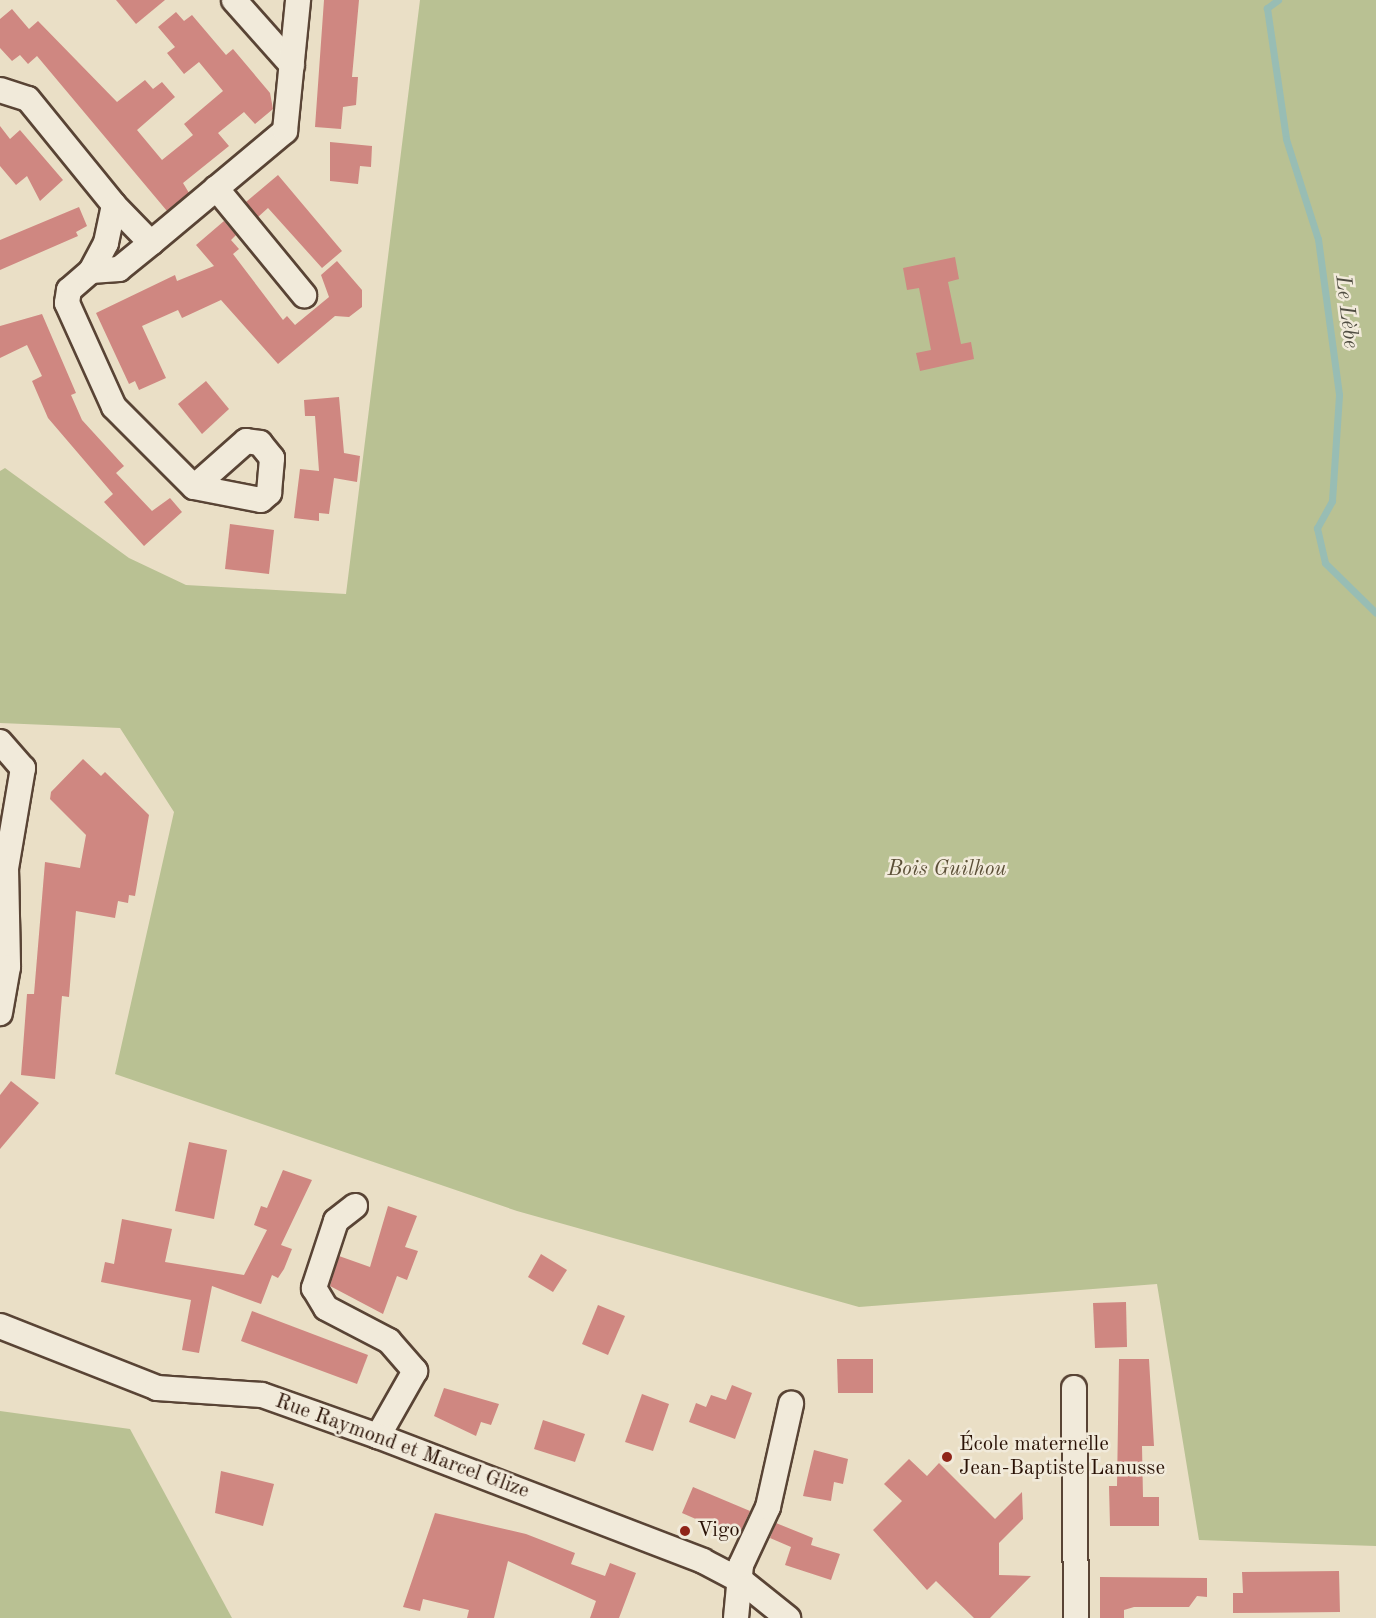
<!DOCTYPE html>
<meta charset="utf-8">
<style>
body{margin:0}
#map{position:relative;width:1376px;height:1618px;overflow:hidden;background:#eadfc6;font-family:"Old Standard TT",serif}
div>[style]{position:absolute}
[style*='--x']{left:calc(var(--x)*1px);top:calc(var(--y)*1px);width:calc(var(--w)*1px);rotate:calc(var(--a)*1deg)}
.green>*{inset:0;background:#b9c193}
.stream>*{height:7px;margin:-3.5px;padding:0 3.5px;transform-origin:3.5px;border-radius:3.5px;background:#98bdb4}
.building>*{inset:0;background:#cf8781}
.roads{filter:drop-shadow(2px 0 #594435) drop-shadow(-2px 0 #594435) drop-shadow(0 2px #594435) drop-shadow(0 -2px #594435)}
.minor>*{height:24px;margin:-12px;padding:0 12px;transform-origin:12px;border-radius:12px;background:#f1eada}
.dots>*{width:16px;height:16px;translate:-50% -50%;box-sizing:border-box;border:3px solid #f1eada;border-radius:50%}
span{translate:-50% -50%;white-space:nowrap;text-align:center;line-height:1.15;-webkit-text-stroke:5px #f1eada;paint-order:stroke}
.park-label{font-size:21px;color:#5b4f37;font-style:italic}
.poi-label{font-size:21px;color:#291105}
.left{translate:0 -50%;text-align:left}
.street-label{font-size:21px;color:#291105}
.water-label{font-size:22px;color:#504d42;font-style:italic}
</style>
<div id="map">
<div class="green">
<div style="clip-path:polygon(420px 0,1376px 0,1376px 1546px,1199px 1540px,1157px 1284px,859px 1307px,517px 1211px,115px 1074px,174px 812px,120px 728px,0 723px,0 471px,5px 468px,129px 558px,186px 585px,346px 594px)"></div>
<div style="clip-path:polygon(0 1411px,130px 1429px,232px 1618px,0 1618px)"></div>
</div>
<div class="stream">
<div style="--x:1278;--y:0;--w:14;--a:144"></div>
<div style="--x:1267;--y:8;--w:132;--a:81.7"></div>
<div style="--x:1286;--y:139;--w:105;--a:72.3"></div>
<div style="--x:1318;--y:239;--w:157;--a:82.3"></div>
<div style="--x:1339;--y:395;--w:106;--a:93.8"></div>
<div style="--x:1332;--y:501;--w:31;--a:119"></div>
<div style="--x:1317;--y:528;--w:36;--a:77"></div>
<div style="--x:1325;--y:563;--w:71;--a:44.4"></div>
</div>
<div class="building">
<div style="clip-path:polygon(116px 0,165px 0,136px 24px)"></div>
<div style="clip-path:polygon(324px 0,359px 0,352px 77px,358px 77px,356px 105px,343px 107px,341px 129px,315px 127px)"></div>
<div style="clip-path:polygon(12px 9px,29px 29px,38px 21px,117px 102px,145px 80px,153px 89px,162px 82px,175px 97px,137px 130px,162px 160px,193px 135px,184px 124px,223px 91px,199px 62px,184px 74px,167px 53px,175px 47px,158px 27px,176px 12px,184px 21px,192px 15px,226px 55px,233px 49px,270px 93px,273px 109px,255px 124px,244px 112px,218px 133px,229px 146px,183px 183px,189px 193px,167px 211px,37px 56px,28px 64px,20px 55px,12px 61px,0 48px,0 19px)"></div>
<div style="clip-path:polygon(0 126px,10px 139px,20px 130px,63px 180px,40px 201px,27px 176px,16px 185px,0 166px)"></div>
<div style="clip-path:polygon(330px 142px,372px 146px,371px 167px,360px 166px,358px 184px,330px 181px)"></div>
<div style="clip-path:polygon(278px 175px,342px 251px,322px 268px,268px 208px,258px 217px,246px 202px)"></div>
<div style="clip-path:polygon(79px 207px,87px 226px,76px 232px,78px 236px,0 270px,0 240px)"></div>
<div style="clip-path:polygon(224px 221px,236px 235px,231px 240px,239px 249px,233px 254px,283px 320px,287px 316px,295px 325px,329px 297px,321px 275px,337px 261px,362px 290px,362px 307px,349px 317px,335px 316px,278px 364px,221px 300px,182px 318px,178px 310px,142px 326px,166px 378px,139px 390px,135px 381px,129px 384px,96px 313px,175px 275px,177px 281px,214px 266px,196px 245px)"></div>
<div style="clip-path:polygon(955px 257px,959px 279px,948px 282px,961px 344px,971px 342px,974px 359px,920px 371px,916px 353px,931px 350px,919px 288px,907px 290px,903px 268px)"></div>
<div style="clip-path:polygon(42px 314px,76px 393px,71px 395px,82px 420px,124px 466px,116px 473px,152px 511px,170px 498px,182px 512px,144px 546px,104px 502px,113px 494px,48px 418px,32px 381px,42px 376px,27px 345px,0 358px,0 326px)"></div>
<div style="clip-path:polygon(206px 381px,229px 409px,202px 434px,178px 404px)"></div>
<div style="clip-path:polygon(339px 397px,344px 453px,360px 456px,357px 482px,334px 478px,329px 514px,319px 513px,319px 521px,294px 518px,300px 469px,319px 471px,315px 416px,305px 416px,304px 400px)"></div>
<div style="clip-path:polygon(230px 524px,274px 530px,269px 574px,225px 569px)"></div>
<div style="clip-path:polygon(83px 759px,101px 776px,105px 772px,149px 815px,135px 896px,129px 895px,128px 903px,118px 901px,115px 918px,76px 911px,69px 997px,62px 996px,55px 1079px,21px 1075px,27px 994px,34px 994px,45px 862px,80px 868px,86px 835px,50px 799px,51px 792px)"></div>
<div style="clip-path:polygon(11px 1081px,39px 1103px,0 1149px,0 1095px)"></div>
<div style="clip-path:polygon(189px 1142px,227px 1150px,214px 1219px,175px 1211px)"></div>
<div style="clip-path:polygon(283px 1170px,312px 1180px,281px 1245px,292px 1249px,284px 1269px,278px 1278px,272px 1275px,261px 1304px,212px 1286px,199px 1353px,182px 1350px,191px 1300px,101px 1282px,105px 1262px,114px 1264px,122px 1219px,172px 1229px,165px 1262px,244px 1275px,267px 1230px,254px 1225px,261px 1206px,267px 1208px)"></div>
<div style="clip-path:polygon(388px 1206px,417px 1216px,405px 1247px,418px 1251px,407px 1280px,397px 1276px,383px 1314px,330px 1286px,339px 1256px,370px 1267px)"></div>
<div style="clip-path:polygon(541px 1254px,567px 1270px,553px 1292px,528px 1277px)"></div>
<div style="clip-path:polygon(1126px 1302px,1127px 1347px,1095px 1348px,1093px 1303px)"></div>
<div style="clip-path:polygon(598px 1305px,625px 1316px,608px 1355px,582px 1344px)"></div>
<div style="clip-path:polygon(252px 1311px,368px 1355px,357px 1384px,241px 1341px)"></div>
<div style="clip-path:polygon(837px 1359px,873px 1359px,873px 1393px,838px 1393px)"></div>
<div style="clip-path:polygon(1119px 1359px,1149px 1359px,1154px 1446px,1142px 1446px,1143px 1497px,1159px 1497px,1159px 1526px,1110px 1526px,1109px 1486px,1117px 1486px)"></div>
<div style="clip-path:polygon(732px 1385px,752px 1393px,735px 1439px,689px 1422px,696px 1403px,706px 1407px,711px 1395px,726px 1400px)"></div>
<div style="clip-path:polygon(444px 1388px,499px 1404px,491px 1425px,481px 1422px,476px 1436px,434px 1416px)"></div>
<div style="clip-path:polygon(642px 1394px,669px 1404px,653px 1451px,625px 1442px)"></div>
<div style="clip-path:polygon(543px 1420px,585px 1434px,575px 1462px,534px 1449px)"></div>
<div style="clip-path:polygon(814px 1450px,848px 1459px,843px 1484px,834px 1482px,831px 1501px,803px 1496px)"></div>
<div style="clip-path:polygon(909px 1459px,927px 1476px,939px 1463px,995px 1519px,1022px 1492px,1023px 1519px,999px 1543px,999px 1575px,1031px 1576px,990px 1618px,974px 1618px,936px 1581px,927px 1590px,873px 1530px,902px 1501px,884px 1484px)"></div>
<div style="clip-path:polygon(221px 1471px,274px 1484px,263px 1526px,215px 1513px)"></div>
<div style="clip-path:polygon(693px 1487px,750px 1511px,741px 1531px,730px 1527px,728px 1533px,682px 1513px)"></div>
<div style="clip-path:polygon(435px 1513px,526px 1534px,575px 1553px,571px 1564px,605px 1576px,610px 1563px,636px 1573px,619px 1618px,590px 1618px,596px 1601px,508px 1561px,494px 1618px,467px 1618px,469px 1610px,423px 1599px,420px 1611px,403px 1607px)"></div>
<div style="clip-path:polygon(776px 1523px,813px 1538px,811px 1545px,840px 1554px,831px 1580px,785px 1565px,791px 1547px,770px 1538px)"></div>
<div style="clip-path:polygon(1339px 1571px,1340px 1612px,1233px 1613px,1233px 1593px,1243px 1593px,1242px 1572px)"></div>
<div style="clip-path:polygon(1100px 1577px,1207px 1578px,1207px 1597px,1197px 1596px,1189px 1607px,1134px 1607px,1124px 1610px,1124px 1618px,1100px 1618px)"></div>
</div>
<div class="roads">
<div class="minor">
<div style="--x:234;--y:0;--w:87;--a:48.3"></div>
<div style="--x:0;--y:90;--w:29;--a:18"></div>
<div style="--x:28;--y:99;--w:136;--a:50.9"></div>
<div style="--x:114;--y:205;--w:39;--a:102"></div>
<div style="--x:106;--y:243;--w:32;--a:118"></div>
<div style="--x:91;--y:271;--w:29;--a:139"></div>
<div style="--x:69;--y:290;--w:13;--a:99"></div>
<div style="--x:67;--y:303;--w:114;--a:65.7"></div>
<div style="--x:114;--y:407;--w:113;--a:45"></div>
<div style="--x:194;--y:487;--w:68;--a:11"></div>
<div style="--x:261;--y:500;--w:11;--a:-41"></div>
<div style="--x:269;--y:493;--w:35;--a:-85"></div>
<div style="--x:272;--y:458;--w:19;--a:-129"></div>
<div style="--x:260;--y:443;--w:14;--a:-172"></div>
<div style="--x:246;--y:441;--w:69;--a:138.5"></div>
<div style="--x:216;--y:188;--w:139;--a:50.6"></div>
<div style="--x:151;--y:243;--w:175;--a:-39.9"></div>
<div style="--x:285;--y:131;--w:132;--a:-84.3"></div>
<div style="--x:91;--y:271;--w:28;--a:-4"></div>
<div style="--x:119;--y:269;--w:41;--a:-39.1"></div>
<div style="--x:151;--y:243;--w:53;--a:-134.2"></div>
<div style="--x:0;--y:742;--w:35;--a:49"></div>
<div style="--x:23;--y:768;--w:101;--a:99.6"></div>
<div style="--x:6;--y:868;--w:99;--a:88.8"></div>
<div style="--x:8;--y:967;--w:47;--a:99.9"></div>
<div style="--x:355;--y:1206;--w:24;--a:142"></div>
<div style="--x:336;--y:1221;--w:71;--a:108.2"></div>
<div style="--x:314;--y:1288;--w:23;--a:59"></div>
<div style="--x:326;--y:1308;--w:71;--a:27.6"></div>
<div style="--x:389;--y:1341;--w:40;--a:49"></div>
<div style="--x:415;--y:1371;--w:75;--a:119.6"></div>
<div style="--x:0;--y:1326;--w:169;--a:21.5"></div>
<div style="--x:157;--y:1388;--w:105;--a:3.8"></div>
<div style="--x:262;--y:1395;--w:123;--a:19.5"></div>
<div style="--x:378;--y:1436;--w:348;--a:21"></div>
<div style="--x:703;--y:1561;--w:45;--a:27.7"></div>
<div style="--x:743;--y:1582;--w:58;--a:38.7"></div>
<div style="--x:1074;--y:1388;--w:230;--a:89.5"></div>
<div style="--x:736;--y:1618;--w:53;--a:-84.6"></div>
<div style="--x:741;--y:1565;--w:64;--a:-65"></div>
<div style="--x:768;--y:1507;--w:106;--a:-77.4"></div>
</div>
</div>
<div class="dots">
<div style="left:947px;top:1457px;background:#8f2418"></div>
<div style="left:685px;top:1531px;background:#8f2418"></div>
</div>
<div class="park-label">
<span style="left:947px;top:870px">Bois Guilhou</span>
</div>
<div class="poi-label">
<span class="left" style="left:959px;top:1457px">École maternelle<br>Jean-Baptiste Lanusse</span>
<span class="left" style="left:697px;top:1531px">Vigo</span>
</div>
<div class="street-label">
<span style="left:402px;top:1447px;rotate:20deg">Rue Raymond et Marcel Glize</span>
</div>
<div class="water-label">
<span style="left:1346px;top:312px;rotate:83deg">Le Lèbe</span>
</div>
</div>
